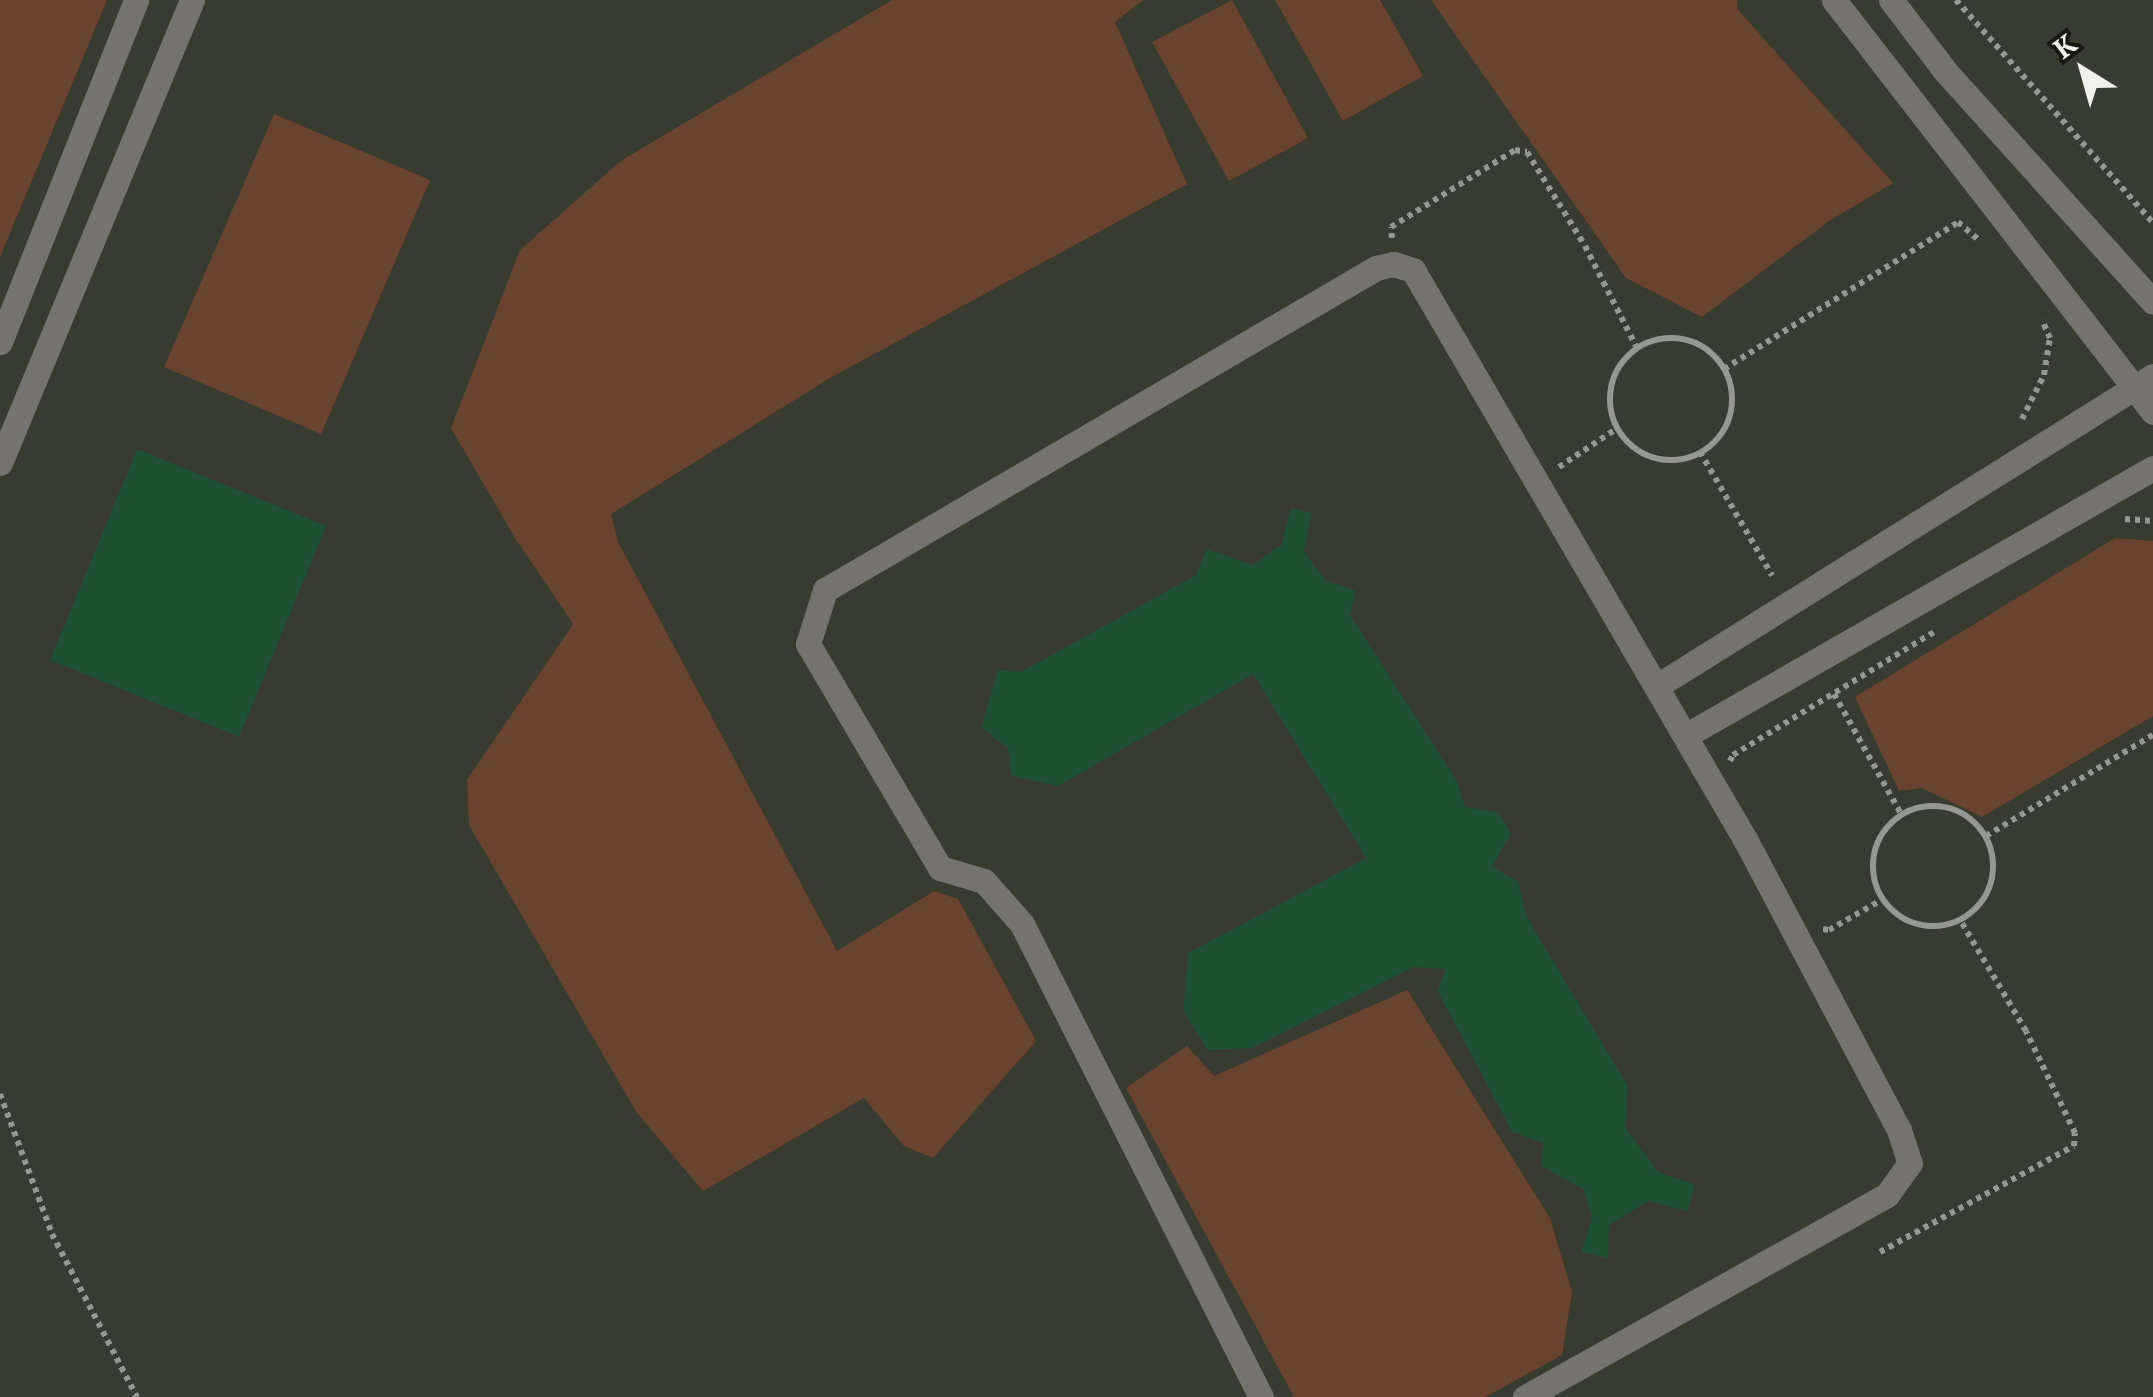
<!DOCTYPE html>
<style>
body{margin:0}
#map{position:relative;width:2153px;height:1397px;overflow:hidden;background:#2f312a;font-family:"PT Serif",serif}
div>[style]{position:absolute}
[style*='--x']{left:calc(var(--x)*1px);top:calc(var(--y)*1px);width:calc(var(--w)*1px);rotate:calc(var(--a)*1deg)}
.built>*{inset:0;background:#383b2f}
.green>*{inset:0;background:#69432d}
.building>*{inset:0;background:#1f5133}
.path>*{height:6px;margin-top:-3px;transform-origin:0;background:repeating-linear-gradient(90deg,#959791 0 5px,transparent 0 10px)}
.path>.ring{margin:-3px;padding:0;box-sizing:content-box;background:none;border:6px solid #959791;border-radius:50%}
.minor>*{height:25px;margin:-12.5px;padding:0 12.5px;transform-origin:12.5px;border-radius:12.5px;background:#757370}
span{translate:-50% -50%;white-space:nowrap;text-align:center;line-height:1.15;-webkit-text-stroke:9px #181815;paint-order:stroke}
.north{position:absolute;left:2033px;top:20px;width:100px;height:100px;-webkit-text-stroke:8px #181815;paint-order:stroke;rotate:323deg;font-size:28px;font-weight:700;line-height:40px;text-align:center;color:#f0f1ed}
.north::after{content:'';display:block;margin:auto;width:35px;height:45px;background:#f0f1ed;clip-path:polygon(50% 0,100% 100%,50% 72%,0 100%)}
</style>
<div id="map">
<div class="built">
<div style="clip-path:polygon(0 0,2153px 0,2153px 1397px,0 1397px)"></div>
</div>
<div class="green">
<div style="clip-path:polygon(0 0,107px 0,0 257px)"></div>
<div style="clip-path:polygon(892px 0,1143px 0,1115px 22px,1187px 184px,830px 378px,611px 514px,618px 542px,837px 951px,934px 891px,958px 899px,1036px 1041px,933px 1158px,904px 1146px,864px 1098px,703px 1191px,637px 1113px,469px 825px,467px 780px,573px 624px,515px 538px,451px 428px,520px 250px,622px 160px)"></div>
<div style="clip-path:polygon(1232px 0,1308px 138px,1229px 181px,1152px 42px)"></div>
<div style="clip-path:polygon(1275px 0,1380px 0,1423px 76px,1343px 121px)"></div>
<div style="clip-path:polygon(1431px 0,1737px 0,1738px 10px,1893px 183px,1829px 221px,1702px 317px,1626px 278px)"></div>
<div style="clip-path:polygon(274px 114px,430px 180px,321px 434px,164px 367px)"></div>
<div style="clip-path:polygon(2115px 538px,2153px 541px,2153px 716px,1982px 817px,1922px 788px,1899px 791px,1855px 697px)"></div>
<div style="clip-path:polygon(1407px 990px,1550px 1218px,1572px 1292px,1562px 1355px,1485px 1397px,1294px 1397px,1126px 1088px,1187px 1046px,1214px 1076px)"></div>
</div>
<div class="building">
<div style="clip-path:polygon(137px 449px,326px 526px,239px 737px,50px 660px)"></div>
<div style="clip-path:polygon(1291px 508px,1311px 513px,1304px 552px,1326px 581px,1355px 590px,1350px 615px,1456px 780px,1465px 807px,1498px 812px,1511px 834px,1492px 866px,1518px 882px,1526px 916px,1627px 1085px,1626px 1129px,1658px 1172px,1695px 1185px,1687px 1211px,1648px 1201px,1609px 1225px,1608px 1258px,1581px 1252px,1592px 1218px,1583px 1189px,1541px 1166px,1543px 1143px,1512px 1132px,1437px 990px,1446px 969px,1413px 967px,1252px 1048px,1208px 1050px,1183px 1011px,1188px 953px,1366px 858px,1253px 674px,1058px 786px,1011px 776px,1008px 749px,981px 727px,998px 670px,1021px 672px,1196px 575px,1207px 549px,1252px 565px,1281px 545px)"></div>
</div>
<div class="path">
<div style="--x:1956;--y:0;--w:298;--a:48.5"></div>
<div style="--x:1392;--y:238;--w:11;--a:-95"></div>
<div style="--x:1391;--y:227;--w:146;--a:-31.8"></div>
<div style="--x:1515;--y:150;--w:12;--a:9"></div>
<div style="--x:1527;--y:152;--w:110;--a:58.3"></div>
<div style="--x:1585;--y:246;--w:114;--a:63"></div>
<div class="ring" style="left:1610px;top:338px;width:116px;height:116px"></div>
<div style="--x:1724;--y:369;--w:276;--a:-32.1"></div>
<div style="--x:1958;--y:222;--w:28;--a:41"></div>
<div style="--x:2022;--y:419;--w:49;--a:-63.4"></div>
<div style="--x:2044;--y:375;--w:37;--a:-81"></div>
<div style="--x:2050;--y:338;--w:20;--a:-114"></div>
<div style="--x:1700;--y:452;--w:143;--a:59.7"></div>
<div style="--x:1559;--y:467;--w:69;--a:-33.7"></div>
<div style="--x:2125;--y:519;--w:28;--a:4"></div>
<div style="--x:1834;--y:694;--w:137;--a:60.8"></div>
<div style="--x:1730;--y:761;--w:7;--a:-63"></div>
<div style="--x:1733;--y:755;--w:236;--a:-31.5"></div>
<div class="ring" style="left:1873px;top:806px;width:114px;height:114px"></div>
<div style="--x:1986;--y:836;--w:195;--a:-31.2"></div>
<div style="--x:1823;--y:929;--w:6;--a:9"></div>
<div style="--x:1829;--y:930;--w:62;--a:-29.9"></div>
<div style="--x:0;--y:1094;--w:149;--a:69.6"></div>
<div style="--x:52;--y:1234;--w:184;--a:62.5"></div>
<div style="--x:1880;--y:1252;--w:221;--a:-28.7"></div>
<div style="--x:2074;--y:1146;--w:13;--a:-86"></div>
<div style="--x:2075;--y:1133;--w:113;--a:-115.7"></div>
<div style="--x:2026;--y:1031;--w:129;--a:-120.7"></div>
</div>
<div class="minor">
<div style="--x:1834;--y:0;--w:521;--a:52.25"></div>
<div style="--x:1891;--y:0;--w:91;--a:52.6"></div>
<div style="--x:1946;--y:72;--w:309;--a:48"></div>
<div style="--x:0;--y:342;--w:368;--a:-68.3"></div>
<div style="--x:0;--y:463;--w:501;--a:-67.48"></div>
<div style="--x:1657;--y:686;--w:585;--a:-32.01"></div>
<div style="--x:1685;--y:736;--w:539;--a:-29.8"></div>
<div style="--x:1261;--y:1397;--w:530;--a:-116.81"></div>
<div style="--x:1022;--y:924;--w:57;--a:-131.5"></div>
<div style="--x:984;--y:881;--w:46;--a:-163.5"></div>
<div style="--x:940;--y:868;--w:260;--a:-120.5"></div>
<div style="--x:808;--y:644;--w:57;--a:-72.5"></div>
<div style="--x:825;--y:590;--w:638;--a:-30.3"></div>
<div style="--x:1376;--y:268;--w:18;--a:-13"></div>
<div style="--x:1394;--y:264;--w:20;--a:18"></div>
<div style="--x:1413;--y:270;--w:661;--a:59.75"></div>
<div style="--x:1746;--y:841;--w:327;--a:62.1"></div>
<div style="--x:1899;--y:1130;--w:35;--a:72"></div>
<div style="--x:1910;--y:1163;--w:39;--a:126"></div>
<div style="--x:1887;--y:1195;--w:415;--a:150.8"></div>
</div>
<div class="north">K</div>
</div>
